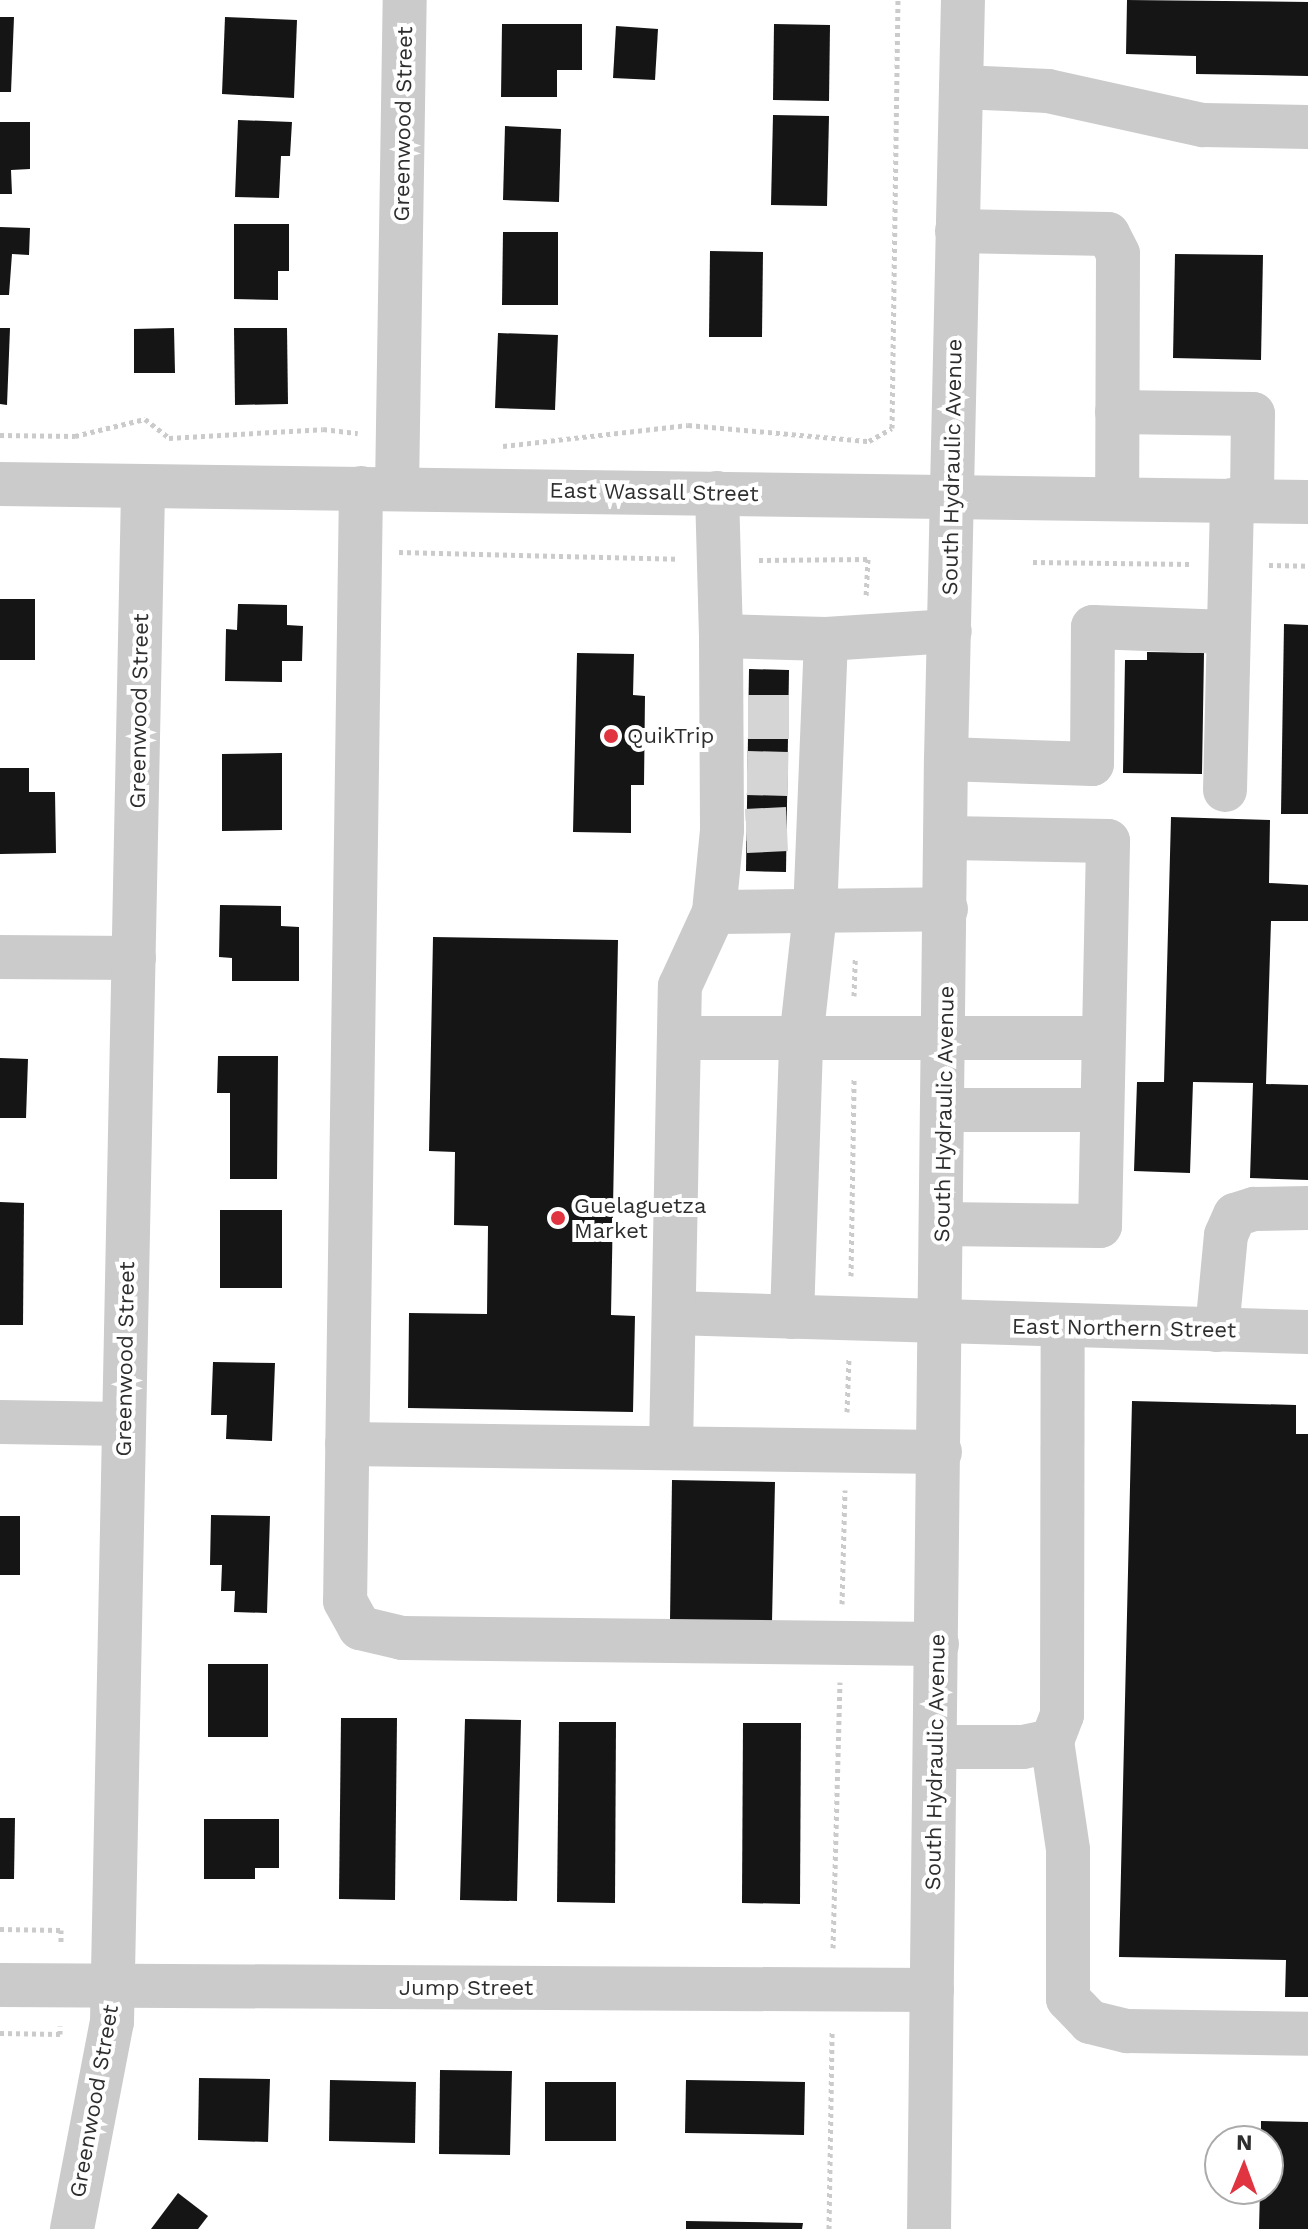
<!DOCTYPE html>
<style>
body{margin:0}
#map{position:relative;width:1308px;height:2229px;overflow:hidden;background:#fff;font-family:"Work Sans",sans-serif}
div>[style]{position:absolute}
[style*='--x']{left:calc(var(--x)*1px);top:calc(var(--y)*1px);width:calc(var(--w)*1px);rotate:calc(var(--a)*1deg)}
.building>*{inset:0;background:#151515}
.minor-tunnel>*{height:44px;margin-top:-22px;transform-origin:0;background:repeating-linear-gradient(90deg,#d5d5d5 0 44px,transparent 0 66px)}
.path>*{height:5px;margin-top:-2.5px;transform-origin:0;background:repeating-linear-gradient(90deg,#cbcbcb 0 4px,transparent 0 8px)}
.minor>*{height:44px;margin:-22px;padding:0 22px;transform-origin:22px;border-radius:22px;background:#cbcbcb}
.dots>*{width:22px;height:22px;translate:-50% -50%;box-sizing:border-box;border:4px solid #fff;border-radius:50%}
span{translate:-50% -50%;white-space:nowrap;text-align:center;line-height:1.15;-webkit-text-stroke:8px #fff;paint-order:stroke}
.street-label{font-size:22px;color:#2e2e2e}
.poi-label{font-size:22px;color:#2e2e2e}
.left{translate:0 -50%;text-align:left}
.north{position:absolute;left:1204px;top:2125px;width:80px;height:80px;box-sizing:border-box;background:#fff;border:2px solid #ababab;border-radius:50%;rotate:1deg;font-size:22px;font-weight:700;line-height:32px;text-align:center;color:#2e2e2e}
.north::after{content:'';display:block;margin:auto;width:28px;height:36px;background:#e03541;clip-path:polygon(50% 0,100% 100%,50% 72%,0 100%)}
</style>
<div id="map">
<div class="building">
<div style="clip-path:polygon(1127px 0,1308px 2px,1308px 76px,1196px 74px,1196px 56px,1126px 54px)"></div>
<div style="clip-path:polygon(0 17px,14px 17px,11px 92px,0 92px)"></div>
<div style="clip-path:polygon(225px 17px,297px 20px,294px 98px,222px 94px)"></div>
<div style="clip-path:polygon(502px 24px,582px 24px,582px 70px,557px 70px,557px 97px,501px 97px)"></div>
<div style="clip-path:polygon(774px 24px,830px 25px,829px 101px,773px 100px)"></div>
<div style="clip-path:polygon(616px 26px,658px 29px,655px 80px,613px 78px)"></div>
<div style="clip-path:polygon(773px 115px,829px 116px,827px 206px,771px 205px)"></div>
<div style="clip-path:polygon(238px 120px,292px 122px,290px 156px,281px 156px,279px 198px,235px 197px)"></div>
<div style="clip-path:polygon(0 122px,30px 122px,30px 169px,11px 170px,12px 194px,0 194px)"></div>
<div style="clip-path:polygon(505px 126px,561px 129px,559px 202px,503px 200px)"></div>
<div style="clip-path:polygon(234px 224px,289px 224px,289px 271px,278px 271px,278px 300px,234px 299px)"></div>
<div style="clip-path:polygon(0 227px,30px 228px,29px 255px,12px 254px,9px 295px,0 295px)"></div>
<div style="clip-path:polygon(503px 232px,558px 232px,558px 305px,502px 305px)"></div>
<div style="clip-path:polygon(710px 251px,763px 252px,762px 337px,709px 337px)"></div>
<div style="clip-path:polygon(1175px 254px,1263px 255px,1261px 360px,1173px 358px)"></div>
<div style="clip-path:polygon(0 328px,10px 328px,7px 405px,0 404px)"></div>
<div style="clip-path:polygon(174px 328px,175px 373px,134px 373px,134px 329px)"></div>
<div style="clip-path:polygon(234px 328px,287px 328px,288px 404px,235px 405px)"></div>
<div style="clip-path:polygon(498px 333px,558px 335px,555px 410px,495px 408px)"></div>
<div style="clip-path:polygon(0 599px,35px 599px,35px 660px,0 660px)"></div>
<div style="clip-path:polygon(238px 604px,287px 605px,287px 625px,303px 626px,302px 661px,282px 661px,282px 682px,225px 681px,226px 629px,237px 630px)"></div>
<div style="clip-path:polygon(1284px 624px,1308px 625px,1308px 814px,1281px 814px)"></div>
<div style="clip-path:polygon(1147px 652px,1204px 653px,1202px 774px,1123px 773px,1125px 660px,1147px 660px)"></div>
<div style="clip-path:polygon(577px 653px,634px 654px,633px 695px,645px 696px,644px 785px,631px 785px,631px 833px,573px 832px)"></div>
<div style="clip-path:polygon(749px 669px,789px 670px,786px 872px,746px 871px)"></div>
<div style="clip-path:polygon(282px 753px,282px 830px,222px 831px,222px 754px)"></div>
<div style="clip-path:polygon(0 768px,29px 768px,29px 792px,55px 792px,56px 853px,0 854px)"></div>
<div style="clip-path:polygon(1171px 817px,1270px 820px,1269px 883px,1308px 885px,1308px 921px,1271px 921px,1266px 1084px,1308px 1085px,1308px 1180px,1250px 1178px,1253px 1083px,1193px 1082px,1190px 1173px,1134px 1171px,1137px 1082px,1164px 1082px)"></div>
<div style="clip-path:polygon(220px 905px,281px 906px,281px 926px,299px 927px,299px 981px,232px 981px,232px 958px,219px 957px)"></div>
<div style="clip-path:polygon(433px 937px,618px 940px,611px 1315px,635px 1316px,633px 1412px,408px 1408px,409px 1313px,487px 1314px,488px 1226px,454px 1225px,455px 1152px,429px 1151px)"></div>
<div style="clip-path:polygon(218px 1056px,278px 1056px,277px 1179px,230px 1179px,230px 1093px,217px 1093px)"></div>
<div style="clip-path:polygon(0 1058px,28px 1059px,26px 1118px,0 1118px)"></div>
<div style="clip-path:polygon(0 1202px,24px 1203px,23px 1325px,0 1325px)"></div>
<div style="clip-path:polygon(220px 1210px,282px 1210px,282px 1288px,220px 1288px)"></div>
<div style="clip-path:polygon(213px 1362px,275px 1363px,272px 1441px,226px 1439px,227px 1415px,211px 1415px)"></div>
<div style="clip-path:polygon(1132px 1401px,1296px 1405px,1296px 1434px,1308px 1434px,1308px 1997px,1285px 1997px,1286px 1960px,1119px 1957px)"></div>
<div style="clip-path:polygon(672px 1480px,775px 1482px,772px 1622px,670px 1621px)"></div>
<div style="clip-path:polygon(211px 1515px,270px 1516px,267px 1613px,234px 1612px,235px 1591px,221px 1591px,222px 1565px,210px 1565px)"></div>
<div style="clip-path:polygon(0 1516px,20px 1516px,20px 1575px,0 1575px)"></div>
<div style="clip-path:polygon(208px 1664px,268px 1664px,268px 1737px,208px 1737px)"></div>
<div style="clip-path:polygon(341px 1718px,397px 1718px,395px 1900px,339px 1899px)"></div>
<div style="clip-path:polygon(465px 1719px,521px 1720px,517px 1901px,460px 1900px)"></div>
<div style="clip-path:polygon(559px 1722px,616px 1722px,615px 1903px,557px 1902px)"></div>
<div style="clip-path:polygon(743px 1723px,801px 1723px,800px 1904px,742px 1903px)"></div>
<div style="clip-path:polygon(0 1818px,15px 1818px,14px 1879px,0 1879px)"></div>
<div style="clip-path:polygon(204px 1819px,279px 1819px,279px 1868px,255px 1868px,255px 1879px,204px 1879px)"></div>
<div style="clip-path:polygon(440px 2070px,512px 2071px,510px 2155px,439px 2154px)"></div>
<div style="clip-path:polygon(199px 2078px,270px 2079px,268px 2142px,198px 2140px)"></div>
<div style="clip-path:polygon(330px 2080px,416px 2082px,415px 2143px,329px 2141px)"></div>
<div style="clip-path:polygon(686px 2080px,805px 2082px,804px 2135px,685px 2133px)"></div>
<div style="clip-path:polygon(545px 2082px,616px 2082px,616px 2141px,545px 2141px)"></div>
<div style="clip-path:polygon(1261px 2121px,1308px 2122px,1308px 2229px,1259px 2229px,1260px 2189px,1268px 2189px,1268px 2141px,1261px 2141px)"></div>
<div style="clip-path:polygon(178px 2193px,208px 2216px,198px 2229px,151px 2229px)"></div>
<div style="clip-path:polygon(686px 2221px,803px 2223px,802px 2229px,686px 2229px)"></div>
</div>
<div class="minor-tunnel">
<div style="--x:748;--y:717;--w:41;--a:0"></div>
<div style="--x:747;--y:773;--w:41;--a:1.4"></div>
<div style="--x:746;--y:831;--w:41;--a:-2.8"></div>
</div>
<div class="path">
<div style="--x:0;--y:435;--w:75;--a:0.8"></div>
<div style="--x:75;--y:436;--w:72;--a:-13.7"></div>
<div style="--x:145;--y:419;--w:31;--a:38"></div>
<div style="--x:169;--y:438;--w:154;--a:-3.3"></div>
<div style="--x:323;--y:429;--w:35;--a:7"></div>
<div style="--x:503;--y:446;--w:186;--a:-6.5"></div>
<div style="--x:688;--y:425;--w:182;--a:5.1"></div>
<div style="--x:869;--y:441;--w:26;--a:-29"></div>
<div style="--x:892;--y:428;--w:428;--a:-89.2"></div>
<div style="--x:399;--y:552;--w:278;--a:1.4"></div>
<div style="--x:759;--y:560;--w:109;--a:-0.5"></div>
<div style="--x:868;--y:559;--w:38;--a:93"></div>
<div style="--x:1033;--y:562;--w:158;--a:0.7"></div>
<div style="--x:1269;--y:565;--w:39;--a:1"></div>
<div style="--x:854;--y:996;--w:38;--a:-88"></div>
<div style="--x:851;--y:1276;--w:198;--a:-89.1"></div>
<div style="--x:847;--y:1412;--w:54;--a:-87.9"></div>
<div style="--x:842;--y:1604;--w:114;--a:-88.5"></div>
<div style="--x:0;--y:1929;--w:61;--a:0.9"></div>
<div style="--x:61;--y:1930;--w:14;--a:90"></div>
<div style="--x:833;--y:1948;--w:266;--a:-88.5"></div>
<div style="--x:0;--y:2033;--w:60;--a:1"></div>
<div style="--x:60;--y:2034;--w:8;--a:-90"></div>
<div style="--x:829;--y:2229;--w:199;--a:-89.1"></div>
</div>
<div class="minor">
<div style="--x:961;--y:87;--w:87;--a:2.6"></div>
<div style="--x:1048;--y:91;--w:159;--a:12.4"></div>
<div style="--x:1203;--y:125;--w:105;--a:1.1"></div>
<div style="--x:957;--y:231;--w:151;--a:1.1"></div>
<div style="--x:1108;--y:234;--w:22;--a:63"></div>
<div style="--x:1118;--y:254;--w:244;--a:90.2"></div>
<div style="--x:1117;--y:412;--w:136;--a:0.8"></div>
<div style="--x:1253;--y:414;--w:87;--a:90.7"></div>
<div style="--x:0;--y:484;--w:1308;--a:0.79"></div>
<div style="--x:361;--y:488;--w:1113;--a:90.82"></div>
<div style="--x:345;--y:1601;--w:31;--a:61"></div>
<div style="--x:360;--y:1628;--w:43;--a:13.4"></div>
<div style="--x:402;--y:1638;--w:535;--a:0.64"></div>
<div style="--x:397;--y:489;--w:489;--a:-89.1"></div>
<div style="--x:717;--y:493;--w:143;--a:88.4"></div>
<div style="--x:721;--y:636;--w:105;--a:1.6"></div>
<div style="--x:946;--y:759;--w:146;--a:2"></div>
<div style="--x:1092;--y:764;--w:137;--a:-89.6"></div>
<div style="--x:1093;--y:627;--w:135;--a:2.1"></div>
<div style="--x:1225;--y:790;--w:290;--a:-88.6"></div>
<div style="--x:714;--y:912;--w:232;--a:-0.7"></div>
<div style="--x:0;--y:957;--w:134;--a:0.4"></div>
<div style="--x:679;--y:1038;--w:424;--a:0"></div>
<div style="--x:944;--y:1110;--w:158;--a:0"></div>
<div style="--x:942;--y:1224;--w:158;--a:0.7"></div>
<div style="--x:1100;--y:1226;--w:385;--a:-88.8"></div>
<div style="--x:1108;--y:841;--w:161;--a:-178.9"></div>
<div style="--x:674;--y:1313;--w:634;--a:1.72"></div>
<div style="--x:792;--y:1317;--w:277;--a:-88.1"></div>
<div style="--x:801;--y:1040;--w:128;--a:-83.7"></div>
<div style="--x:815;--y:913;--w:274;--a:-87.7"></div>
<div style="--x:826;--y:639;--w:124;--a:-3.7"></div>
<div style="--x:1217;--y:1330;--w:95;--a:-84.6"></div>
<div style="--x:1226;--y:1235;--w:22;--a:-66"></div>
<div style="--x:1235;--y:1215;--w:20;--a:-18"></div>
<div style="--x:1254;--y:1209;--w:54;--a:-1.1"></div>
<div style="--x:0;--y:1422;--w:124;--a:0.9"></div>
<div style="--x:347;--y:1444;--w:593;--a:0.77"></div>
<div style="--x:671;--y:1448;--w:462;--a:-88.9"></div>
<div style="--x:680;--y:986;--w:81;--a:-65.3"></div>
<div style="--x:714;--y:912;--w:82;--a:-84.4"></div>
<div style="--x:722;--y:830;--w:194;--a:-90.3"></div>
<div style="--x:1052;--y:1741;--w:110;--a:81.6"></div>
<div style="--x:1068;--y:1850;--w:149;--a:90"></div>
<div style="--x:1068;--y:1999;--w:32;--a:46"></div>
<div style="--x:1090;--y:2022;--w:38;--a:14"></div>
<div style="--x:1127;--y:2031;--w:181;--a:0.9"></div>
<div style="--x:936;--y:1747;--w:87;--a:0"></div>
<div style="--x:1023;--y:1747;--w:30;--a:-12"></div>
<div style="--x:1052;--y:1741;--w:28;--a:-69"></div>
<div style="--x:1062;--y:1715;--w:387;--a:-89.9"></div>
<div style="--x:0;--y:1985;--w:932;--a:0.31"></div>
<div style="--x:72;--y:2229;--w:211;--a:-79.1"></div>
<div style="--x:112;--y:2022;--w:1536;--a:-88.84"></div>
<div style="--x:929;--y:2229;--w:1470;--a:-89.34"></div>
<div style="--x:946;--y:759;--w:759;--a:-88.72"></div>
</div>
<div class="dots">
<div style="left:611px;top:736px;background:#e03541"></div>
<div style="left:558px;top:1218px;background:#e03541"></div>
</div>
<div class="street-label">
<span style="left:403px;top:124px;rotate:-89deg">Greenwood Street</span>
<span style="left:952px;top:467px;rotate:-89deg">South Hydraulic Avenue</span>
<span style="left:654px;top:492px;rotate:1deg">East Wassall Street</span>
<span style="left:139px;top:711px;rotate:-89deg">Greenwood Street</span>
<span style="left:944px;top:1114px;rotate:-89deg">South Hydraulic Avenue</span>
<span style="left:1124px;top:1328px;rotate:1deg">East Northern Street</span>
<span style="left:125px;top:1359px;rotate:-89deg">Greenwood Street</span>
<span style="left:935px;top:1762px;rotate:-89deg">South Hydraulic Avenue</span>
<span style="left:466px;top:1988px">Jump Street</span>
<span style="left:94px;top:2101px;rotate:-80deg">Greenwood Street</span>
</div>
<div class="poi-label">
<span class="left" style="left:627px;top:736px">QuikTrip</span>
<span class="left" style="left:574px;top:1218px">Guelaguetza<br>Market</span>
</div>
<div class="north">N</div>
</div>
